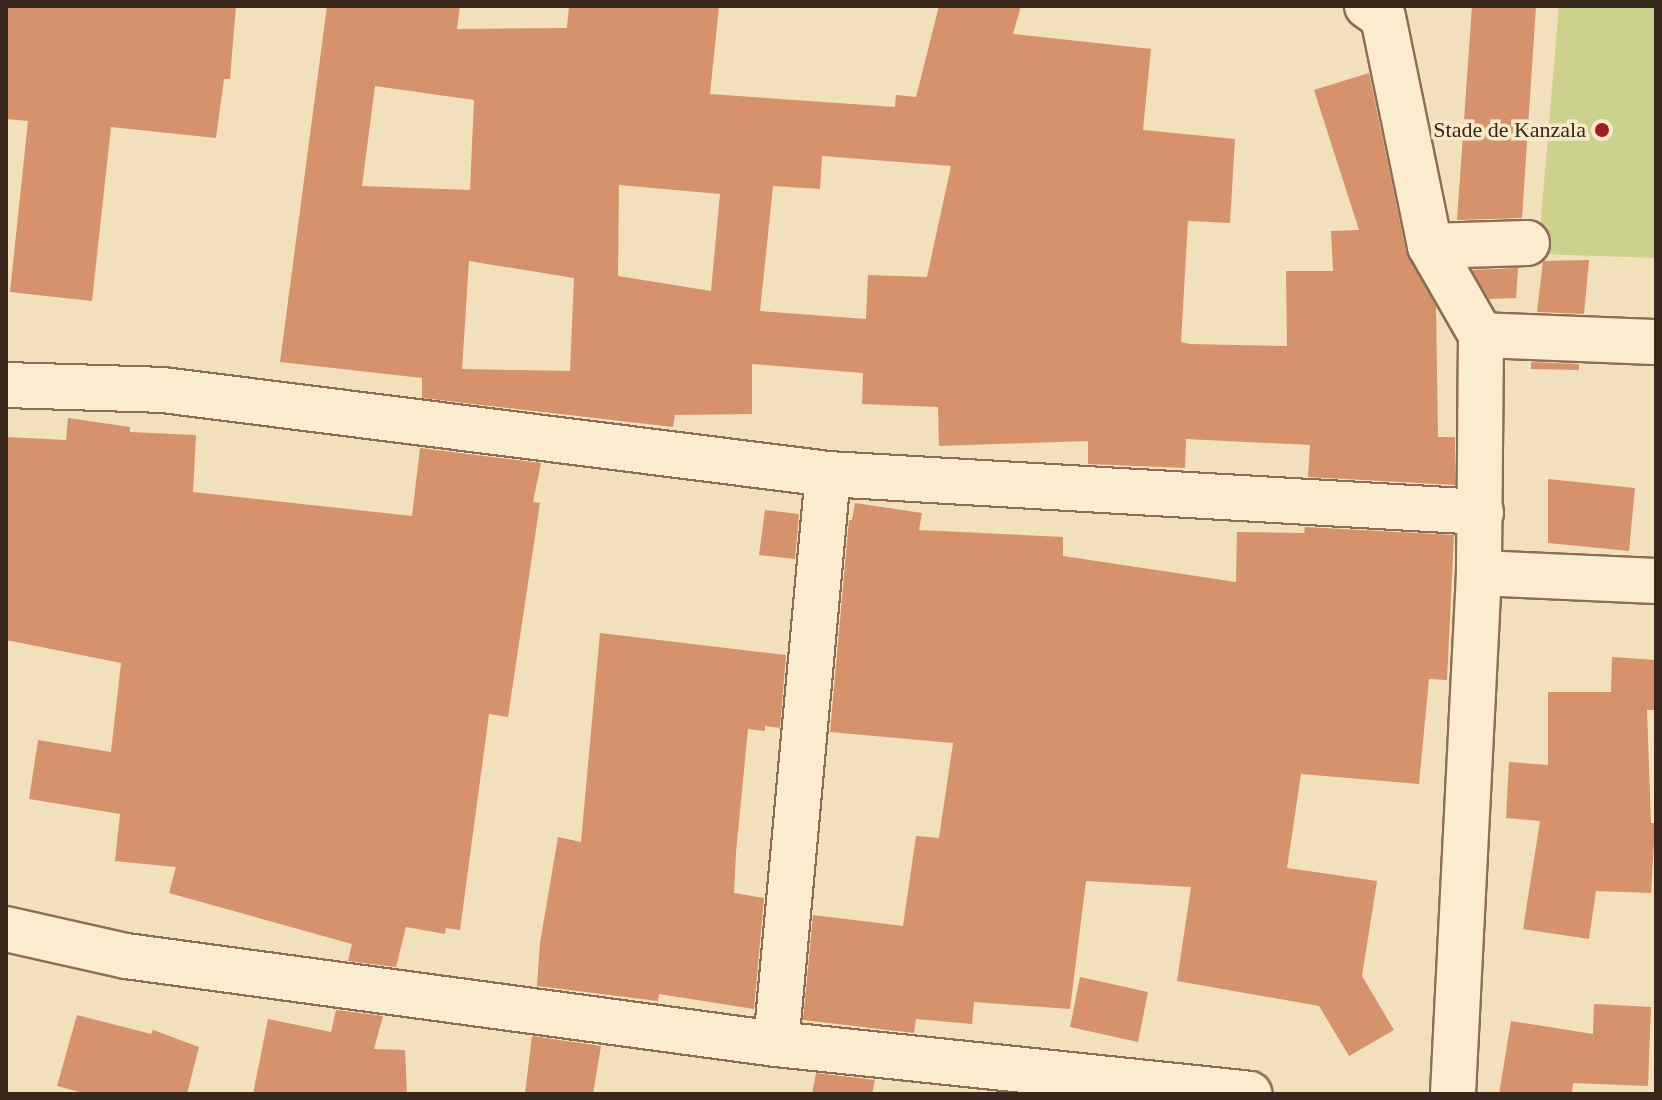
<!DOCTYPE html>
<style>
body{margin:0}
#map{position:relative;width:1662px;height:1100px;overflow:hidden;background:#f2dfbb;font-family:"Times New Roman",serif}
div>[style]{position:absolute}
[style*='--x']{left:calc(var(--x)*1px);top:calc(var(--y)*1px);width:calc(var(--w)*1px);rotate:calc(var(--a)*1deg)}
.green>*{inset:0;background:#cdd18e}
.building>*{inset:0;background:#d5926c}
.roads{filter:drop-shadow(2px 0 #8b6e53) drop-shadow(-2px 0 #8b6e53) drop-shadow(0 2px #8b6e53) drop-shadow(0 -2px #8b6e53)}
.minor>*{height:44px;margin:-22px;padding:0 22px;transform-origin:22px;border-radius:22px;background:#fceccf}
.dots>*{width:22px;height:22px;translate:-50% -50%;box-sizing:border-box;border:4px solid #f9e9cb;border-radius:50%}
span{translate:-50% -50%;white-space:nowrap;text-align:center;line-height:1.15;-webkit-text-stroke:7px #f9e9cb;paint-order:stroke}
.poi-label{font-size:22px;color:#38271a}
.right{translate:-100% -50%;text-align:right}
.frame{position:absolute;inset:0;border:8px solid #38271a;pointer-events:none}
</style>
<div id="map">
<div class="green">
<div style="clip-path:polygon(1559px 6px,1656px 6px,1656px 258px,1538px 254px)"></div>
</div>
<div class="building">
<div style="clip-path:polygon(6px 6px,236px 6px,230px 79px,224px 79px,216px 138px,111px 127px,92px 301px,10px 292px,28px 121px,6px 119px)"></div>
<div style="clip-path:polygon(evenodd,327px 6px,460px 6px,457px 29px,567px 28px,569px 6px,719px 6px,710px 94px,895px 107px,896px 95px,916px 97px,939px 6px,1021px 6px,1013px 34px,1151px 49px,1143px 130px,1235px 139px,1230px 223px,1188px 221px,1181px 342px,1190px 344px,1287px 346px,1286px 271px,1333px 271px,1331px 231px,1359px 230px,1314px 90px,1369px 73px,1406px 251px,1436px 306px,1438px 437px,1455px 437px,1455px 485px,1308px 477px,1310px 445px,1186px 439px,1185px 468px,1088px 464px,1088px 441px,939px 446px,938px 407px,862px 404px,863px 373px,752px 364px,752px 414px,675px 415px,673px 427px,422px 398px,422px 378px,280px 362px,327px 6px,375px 86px,474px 100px,470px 190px,362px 186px,375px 86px,327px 6px,822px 156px,951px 166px,927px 277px,868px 275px,866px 319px,760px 311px,773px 186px,820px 189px,822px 156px,327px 6px,619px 185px,720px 194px,711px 291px,618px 276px,619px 185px,327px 6px,469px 261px,574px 278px,570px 371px,462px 369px,469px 261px)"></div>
<div style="clip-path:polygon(1472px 6px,1536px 6px,1522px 218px,1457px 220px)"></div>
<div style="clip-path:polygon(1589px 260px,1584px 314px,1537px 312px,1543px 261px)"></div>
<div style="clip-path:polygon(1518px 268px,1516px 298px,1489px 299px,1472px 270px)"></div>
<div style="clip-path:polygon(1531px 362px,1579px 364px,1579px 370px,1531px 369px)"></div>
<div style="clip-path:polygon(68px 418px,130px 427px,130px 432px,196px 435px,193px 492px,412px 516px,420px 448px,541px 463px,533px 502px,540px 503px,508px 717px,489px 714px,460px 930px,446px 928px,445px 934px,406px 927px,396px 967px,348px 961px,352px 944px,169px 893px,176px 867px,115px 861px,120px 814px,29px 799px,38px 740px,111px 752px,121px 663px,6px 640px,6px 437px,66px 440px)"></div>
<div style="clip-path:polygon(1548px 479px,1635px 488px,1629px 551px,1548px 543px)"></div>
<div style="clip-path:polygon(855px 503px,922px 513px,919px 530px,1063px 537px,1063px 556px,1236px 582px,1237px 532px,1304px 533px,1305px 527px,1454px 535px,1447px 680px,1429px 679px,1419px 784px,1301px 774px,1287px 868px,1377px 881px,1362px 976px,1394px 1030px,1349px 1056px,1319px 1006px,1177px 981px,1191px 887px,1086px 881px,1070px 1009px,974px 1002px,972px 1024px,916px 1019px,914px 1033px,803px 1020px,813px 915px,903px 926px,916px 836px,939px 838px,953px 743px,830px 732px,849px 520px,852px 520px)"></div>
<div style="clip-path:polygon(765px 510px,799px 514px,795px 559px,759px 555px)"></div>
<div style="clip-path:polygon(600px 633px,786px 655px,780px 728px,765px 726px,765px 731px,748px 729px,736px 852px,734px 893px,764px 898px,754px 1009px,659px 994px,658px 1001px,537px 986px,540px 943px,558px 837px,581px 842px)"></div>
<div style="clip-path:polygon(1612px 657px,1656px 660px,1656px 710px,1647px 710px,1651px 823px,1655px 823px,1651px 893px,1596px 891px,1589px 939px,1523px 929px,1540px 821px,1506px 818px,1509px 762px,1548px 765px,1548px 692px,1611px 692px)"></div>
<div style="clip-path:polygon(1080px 977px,1148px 992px,1138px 1042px,1070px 1027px)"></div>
<div style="clip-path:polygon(1594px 1004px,1651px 1007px,1648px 1086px,1573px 1083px,1572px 1094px,1499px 1094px,1511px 1021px,1593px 1034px)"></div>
<div style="clip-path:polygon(336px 1010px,383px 1016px,374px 1049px,405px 1050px,407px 1094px,253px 1094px,268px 1019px,331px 1032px)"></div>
<div style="clip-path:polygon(77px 1015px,151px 1034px,153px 1030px,199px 1047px,187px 1094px,87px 1094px,57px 1086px)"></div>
<div style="clip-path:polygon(532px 1036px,601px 1046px,593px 1094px,525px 1094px)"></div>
<div style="clip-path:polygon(816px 1073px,875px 1080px,872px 1094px,812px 1094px)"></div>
</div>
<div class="roads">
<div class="minor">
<div style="--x:1367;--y:6;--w:19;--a:35"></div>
<div style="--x:1383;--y:17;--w:234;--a:78.4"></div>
<div style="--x:1430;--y:246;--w:103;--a:60.2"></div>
<div style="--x:1481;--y:335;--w:238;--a:90.5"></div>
<div style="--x:1479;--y:573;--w:522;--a:92.86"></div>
<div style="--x:1430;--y:246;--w:97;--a:-1.8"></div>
<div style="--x:1481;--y:335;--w:175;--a:2.3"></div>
<div style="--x:6;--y:385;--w:157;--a:1.8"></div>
<div style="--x:163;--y:390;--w:670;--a:7.2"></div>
<div style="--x:828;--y:474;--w:654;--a:3.33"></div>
<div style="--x:1479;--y:573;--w:177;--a:2.6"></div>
<div style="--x:6;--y:929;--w:123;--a:12.7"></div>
<div style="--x:126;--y:956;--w:656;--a:7.71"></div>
<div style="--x:776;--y:1044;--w:476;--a:6"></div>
<div style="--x:776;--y:1044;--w:572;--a:-84.79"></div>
</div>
</div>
<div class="dots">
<div style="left:1602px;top:130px;background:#a01d25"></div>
</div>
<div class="poi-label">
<span class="right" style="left:1586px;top:130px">Stade de Kanzala</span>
</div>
<div class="frame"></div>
</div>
